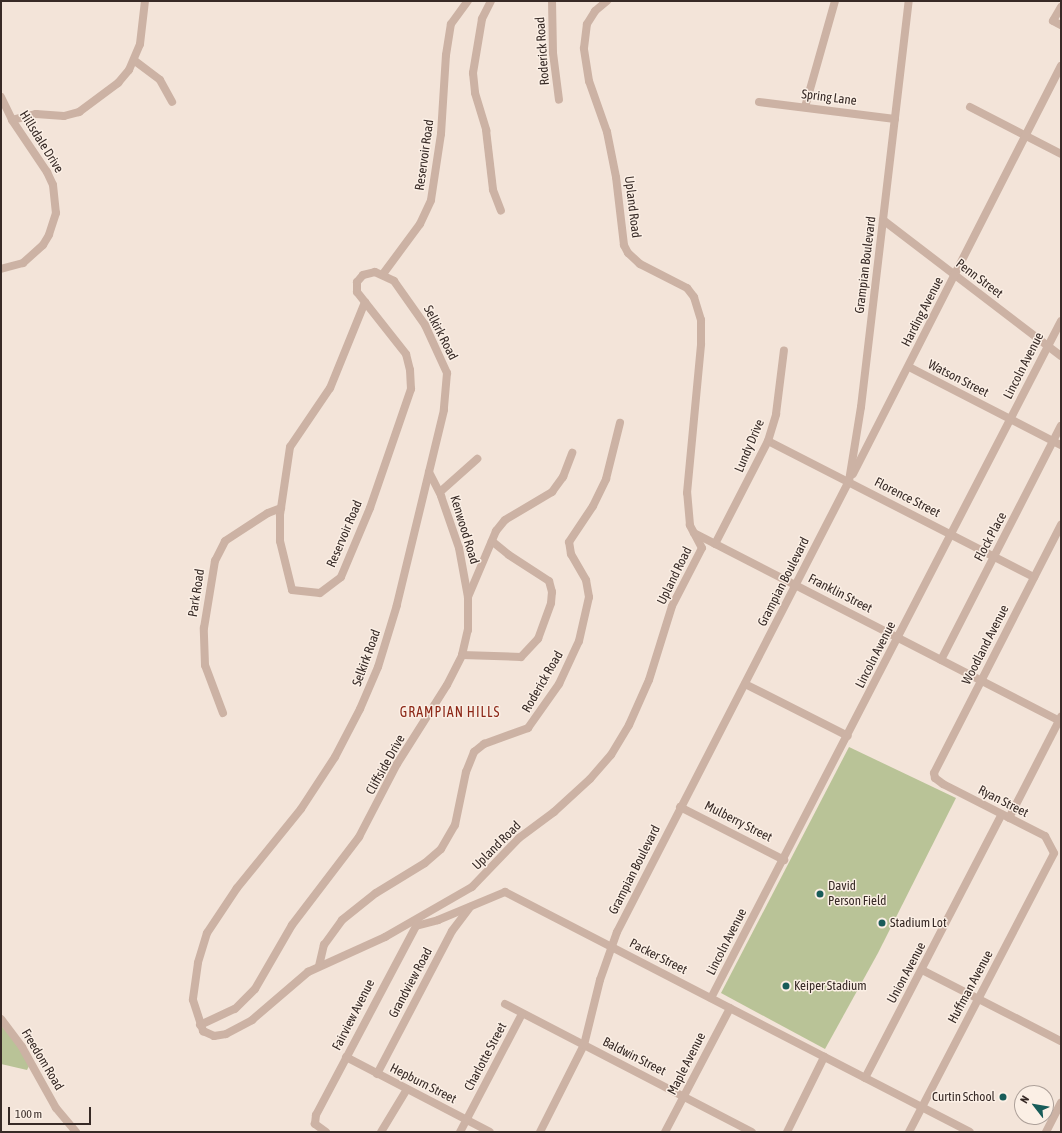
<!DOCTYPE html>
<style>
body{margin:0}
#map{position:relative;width:1062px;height:1133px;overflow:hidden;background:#f3e4d9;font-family:"Asap Condensed",sans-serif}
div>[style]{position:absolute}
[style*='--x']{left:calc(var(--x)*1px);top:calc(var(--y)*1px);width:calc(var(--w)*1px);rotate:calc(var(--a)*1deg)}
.green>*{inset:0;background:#b9c397}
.minor>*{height:8px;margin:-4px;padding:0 4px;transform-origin:4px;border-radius:4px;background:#ccb2a4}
.dots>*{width:11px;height:11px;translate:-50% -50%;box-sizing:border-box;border:2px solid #fbefe5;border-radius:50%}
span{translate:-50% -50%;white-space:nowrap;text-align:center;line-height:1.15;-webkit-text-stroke:3px #fbefe5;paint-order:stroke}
.street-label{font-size:13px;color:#372a26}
.poi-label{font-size:13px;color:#372a26}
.left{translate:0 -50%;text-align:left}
.right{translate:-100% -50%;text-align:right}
.neighbourhood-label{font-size:14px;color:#8c2818;letter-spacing:1px}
.frame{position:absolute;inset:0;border:2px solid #372a26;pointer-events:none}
.north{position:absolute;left:1014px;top:1085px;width:40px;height:40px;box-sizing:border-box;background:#fbefe5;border:1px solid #ada099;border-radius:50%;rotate:301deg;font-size:11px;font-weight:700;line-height:16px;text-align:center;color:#372a26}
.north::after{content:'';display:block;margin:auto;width:14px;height:18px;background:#185c59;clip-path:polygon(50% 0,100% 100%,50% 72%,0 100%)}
.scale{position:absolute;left:8px;top:1107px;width:83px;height:18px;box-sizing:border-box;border:2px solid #372a26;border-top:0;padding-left:5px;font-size:12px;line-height:14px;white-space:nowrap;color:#372a26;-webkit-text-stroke:3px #fbefe5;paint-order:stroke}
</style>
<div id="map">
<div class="green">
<div style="clip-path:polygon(849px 747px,956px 798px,878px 953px,825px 1049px,721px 993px)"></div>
<div style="clip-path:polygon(1px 1025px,20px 1048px,29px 1066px,27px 1070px,1px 1064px)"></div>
</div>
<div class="minor">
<div style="--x:491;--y:1;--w:20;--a:117"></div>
<div style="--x:482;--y:19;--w:55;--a:99.5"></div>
<div style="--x:473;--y:73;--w:20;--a:84"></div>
<div style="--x:475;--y:93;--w:39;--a:73"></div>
<div style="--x:486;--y:130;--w:60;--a:83.3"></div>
<div style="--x:493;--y:190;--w:22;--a:69"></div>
<div style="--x:552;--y:1;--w:52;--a:88.9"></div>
<div style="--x:553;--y:53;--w:47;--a:82.7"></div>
<div style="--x:1061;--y:7;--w:16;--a:120"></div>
<div style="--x:1053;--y:21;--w:9;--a:27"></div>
<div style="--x:135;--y:61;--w:31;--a:37"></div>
<div style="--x:160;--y:80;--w:25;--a:61"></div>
<div style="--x:1;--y:97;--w:25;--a:64"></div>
<div style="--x:12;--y:120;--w:63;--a:56.1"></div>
<div style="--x:47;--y:172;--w:14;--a:65"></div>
<div style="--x:53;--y:185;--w:28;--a:84"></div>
<div style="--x:56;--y:213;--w:23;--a:108"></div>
<div style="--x:49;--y:235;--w:12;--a:121"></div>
<div style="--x:43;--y:245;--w:27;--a:138"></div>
<div style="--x:23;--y:263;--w:23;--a:165"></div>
<div style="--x:759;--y:102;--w:137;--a:7.1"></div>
<div style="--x:805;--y:107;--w:110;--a:-74.2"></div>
<div style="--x:970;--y:107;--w:102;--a:27.3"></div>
<div style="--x:12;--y:120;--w:25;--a:-14"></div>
<div style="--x:36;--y:114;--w:28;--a:4"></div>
<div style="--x:64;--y:116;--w:16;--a:-15"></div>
<div style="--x:79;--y:112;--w:49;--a:-36.6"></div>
<div style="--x:118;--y:83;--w:17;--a:-50"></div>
<div style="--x:129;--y:70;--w:28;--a:-67"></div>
<div style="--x:140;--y:44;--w:43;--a:-83.4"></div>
<div style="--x:883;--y:220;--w:224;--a:37.4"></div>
<div style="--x:383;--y:274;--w:62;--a:-53.5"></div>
<div style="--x:420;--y:224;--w:26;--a:-65"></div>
<div style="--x:431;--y:200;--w:67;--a:-81.4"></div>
<div style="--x:441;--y:134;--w:79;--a:-86.4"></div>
<div style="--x:446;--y:55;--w:31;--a:-81"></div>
<div style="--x:451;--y:24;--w:29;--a:-54"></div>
<div style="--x:365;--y:302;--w:93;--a:112.1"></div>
<div style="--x:330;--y:388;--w:71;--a:124.1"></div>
<div style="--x:290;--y:447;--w:69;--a:98.4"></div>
<div style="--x:280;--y:515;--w:26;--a:90"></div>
<div style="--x:280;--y:541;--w:50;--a:76.2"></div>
<div style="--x:292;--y:590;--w:28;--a:6"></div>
<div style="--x:320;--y:593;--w:26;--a:-37"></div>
<div style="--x:341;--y:577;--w:75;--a:-67.2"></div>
<div style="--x:370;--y:508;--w:126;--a:-71"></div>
<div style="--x:411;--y:389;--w:19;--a:-93"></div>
<div style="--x:410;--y:370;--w:16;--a:-104"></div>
<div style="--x:406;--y:354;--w:79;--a:-128.3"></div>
<div style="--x:357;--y:292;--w:10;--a:-90"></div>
<div style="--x:357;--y:282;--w:9;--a:-49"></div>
<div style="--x:363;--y:275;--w:12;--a:-14"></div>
<div style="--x:375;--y:272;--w:21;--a:25"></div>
<div style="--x:394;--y:281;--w:54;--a:54.8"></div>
<div style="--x:425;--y:325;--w:53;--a:65.4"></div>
<div style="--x:447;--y:373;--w:37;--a:95"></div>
<div style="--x:444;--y:410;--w:201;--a:103.6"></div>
<div style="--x:397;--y:605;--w:65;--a:107"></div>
<div style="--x:378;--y:667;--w:46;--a:113.2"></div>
<div style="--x:360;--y:709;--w:54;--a:117.5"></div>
<div style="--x:335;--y:757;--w:62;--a:123.2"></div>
<div style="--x:301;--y:809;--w:102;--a:129"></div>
<div style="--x:237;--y:888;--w:54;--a:123.7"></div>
<div style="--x:207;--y:933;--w:31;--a:107"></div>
<div style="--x:198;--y:963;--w:37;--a:98"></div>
<div style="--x:193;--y:1000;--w:33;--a:72"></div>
<div style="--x:203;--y:1031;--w:12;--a:24"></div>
<div style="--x:214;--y:1036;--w:12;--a:-9"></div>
<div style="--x:226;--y:1034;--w:30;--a:-28"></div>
<div style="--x:252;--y:1020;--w:74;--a:-40.6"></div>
<div style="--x:308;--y:972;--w:85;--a:-24.4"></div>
<div style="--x:385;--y:937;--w:100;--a:-29.9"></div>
<div style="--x:472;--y:887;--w:68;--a:-46.2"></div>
<div style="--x:519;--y:838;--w:44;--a:-36.6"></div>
<div style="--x:554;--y:812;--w:49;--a:-42.5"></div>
<div style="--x:590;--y:779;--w:32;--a:-49"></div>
<div style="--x:611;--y:755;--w:35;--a:-59"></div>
<div style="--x:629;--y:725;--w:49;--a:-66"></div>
<div style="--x:649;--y:680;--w:77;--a:-72.7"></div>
<div style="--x:672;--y:606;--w:65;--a:-62.7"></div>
<div style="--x:702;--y:548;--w:26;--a:-118"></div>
<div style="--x:690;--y:525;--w:32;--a:-95"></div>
<div style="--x:687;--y:493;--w:150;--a:-84.6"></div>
<div style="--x:701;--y:344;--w:24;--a:-90"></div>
<div style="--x:701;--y:320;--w:24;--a:-107"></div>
<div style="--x:694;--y:297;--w:11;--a:-128"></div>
<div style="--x:687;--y:288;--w:53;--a:-152.9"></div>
<div style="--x:640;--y:264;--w:16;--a:-137"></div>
<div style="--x:628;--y:253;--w:9;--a:-117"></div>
<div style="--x:624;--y:245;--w:68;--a:-96.7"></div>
<div style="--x:616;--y:177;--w:46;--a:-101.3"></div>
<div style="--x:607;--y:132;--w:54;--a:-109.4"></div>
<div style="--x:589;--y:81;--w:33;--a:-99"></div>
<div style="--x:584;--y:48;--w:24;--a:-83"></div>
<div style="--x:587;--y:24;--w:15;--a:-58"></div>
<div style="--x:595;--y:11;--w:16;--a:-40"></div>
<div style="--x:909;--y:367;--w:171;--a:27.2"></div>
<div style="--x:768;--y:441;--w:299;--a:27.1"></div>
<div style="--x:429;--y:472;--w:27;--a:63"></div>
<div style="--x:441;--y:496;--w:55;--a:70.9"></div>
<div style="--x:459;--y:548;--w:50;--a:79.6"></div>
<div style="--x:853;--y:474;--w:458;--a:-63"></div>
<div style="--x:440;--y:492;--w:50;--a:-41.7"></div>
<div style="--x:694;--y:533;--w:413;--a:27.2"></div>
<div style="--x:715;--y:544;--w:116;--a:-62.8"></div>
<div style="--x:768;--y:441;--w:28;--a:-73"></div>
<div style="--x:776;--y:414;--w:64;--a:-82.9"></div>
<div style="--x:462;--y:655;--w:26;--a:-77"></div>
<div style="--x:468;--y:630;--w:33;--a:-90"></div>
<div style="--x:468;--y:597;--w:72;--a:-67"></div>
<div style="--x:496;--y:531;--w:14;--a:-51"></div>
<div style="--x:505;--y:520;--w:55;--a:-30.8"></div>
<div style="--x:552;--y:492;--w:19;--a:-54"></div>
<div style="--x:563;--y:477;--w:26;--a:-69"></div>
<div style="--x:941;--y:660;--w:263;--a:-62.9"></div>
<div style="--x:745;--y:684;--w:115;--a:26.8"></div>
<div style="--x:223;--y:713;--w:51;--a:-110.6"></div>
<div style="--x:205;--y:665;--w:37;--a:-92"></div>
<div style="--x:204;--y:628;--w:68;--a:-80.7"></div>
<div style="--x:215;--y:561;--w:22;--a:-63"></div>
<div style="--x:225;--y:541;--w:51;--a:-33.1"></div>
<div style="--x:268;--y:513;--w:14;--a:-21"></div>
<div style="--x:680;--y:807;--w:117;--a:27"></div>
<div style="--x:1009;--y:818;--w:114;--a:-62.8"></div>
<div style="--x:1054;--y:853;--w:19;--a:-118"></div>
<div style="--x:1045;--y:836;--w:114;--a:-153"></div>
<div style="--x:943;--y:784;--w:10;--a:-143"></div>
<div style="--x:935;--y:778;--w:5;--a:-101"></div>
<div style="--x:934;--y:773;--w:279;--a:-62.9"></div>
<div style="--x:416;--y:926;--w:23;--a:-15"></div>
<div style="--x:438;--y:920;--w:73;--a:-22.7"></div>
<div style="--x:505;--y:892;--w:523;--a:27.3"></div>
<div style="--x:319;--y:966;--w:22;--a:-77"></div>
<div style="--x:324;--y:945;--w:31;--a:-54"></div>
<div style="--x:342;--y:920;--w:43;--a:-38.5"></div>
<div style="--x:376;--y:893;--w:57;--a:-31.5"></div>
<div style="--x:425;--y:863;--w:21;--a:-41"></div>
<div style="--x:441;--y:849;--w:28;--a:-60"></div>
<div style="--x:455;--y:825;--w:54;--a:-78.3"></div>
<div style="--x:466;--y:772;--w:22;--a:-68"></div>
<div style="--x:474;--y:752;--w:13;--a:-39"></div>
<div style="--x:484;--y:744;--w:47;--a:-20"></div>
<div style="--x:528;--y:728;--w:54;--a:-54.8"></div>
<div style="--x:559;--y:684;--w:47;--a:-65.1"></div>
<div style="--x:579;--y:641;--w:45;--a:-77.2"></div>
<div style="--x:589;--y:597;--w:17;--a:-100"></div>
<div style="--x:586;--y:580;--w:30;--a:-120"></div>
<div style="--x:571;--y:554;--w:12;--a:-99"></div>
<div style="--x:569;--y:542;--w:43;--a:-56.3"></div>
<div style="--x:593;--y:506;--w:30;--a:-64"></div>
<div style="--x:606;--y:479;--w:58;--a:-76"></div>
<div style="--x:922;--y:970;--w:156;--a:27.1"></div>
<div style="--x:711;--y:998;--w:762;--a:-62.66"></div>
<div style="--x:505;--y:1004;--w:278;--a:27.4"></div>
<div style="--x:1;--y:1019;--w:35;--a:53"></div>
<div style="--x:22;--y:1047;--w:70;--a:60.9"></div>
<div style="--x:56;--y:1108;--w:31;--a:50"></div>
<div style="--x:200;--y:1025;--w:38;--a:-25"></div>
<div style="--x:235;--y:1009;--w:28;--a:-45"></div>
<div style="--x:255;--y:989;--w:74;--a:-60"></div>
<div style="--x:292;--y:925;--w:111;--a:-52.7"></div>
<div style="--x:359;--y:837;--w:82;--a:-62.5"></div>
<div style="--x:397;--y:764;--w:93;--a:-57.7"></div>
<div style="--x:447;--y:685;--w:34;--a:-63"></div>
<div style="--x:462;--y:655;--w:59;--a:1.9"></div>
<div style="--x:521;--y:657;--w:25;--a:-47"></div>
<div style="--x:538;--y:639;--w:38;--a:-70"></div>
<div style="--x:551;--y:603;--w:11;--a:-85"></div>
<div style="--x:552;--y:592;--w:11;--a:-105"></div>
<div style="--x:549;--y:581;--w:48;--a:-147"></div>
<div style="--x:509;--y:555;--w:22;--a:-141"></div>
<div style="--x:346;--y:1057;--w:162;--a:27.5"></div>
<div style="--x:377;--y:1074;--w:161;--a:-62.3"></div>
<div style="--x:452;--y:931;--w:30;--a:-53"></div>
<div style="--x:865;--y:1078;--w:297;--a:-62.6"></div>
<div style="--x:326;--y:1132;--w:14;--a:-144"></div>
<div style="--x:315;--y:1124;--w:9;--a:-84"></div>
<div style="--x:316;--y:1115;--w:218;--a:-62.1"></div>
<div style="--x:381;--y:1132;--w:50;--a:-58.8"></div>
<div style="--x:460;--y:1132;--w:133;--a:-62.3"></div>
<div style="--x:540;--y:1132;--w:97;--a:-63.2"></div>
<div style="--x:584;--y:1045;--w:67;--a:-76.2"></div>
<div style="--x:600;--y:980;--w:51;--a:-70.5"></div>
<div style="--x:617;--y:932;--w:507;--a:-62.78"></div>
<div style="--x:849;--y:481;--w:75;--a:-80.8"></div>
<div style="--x:861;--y:407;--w:409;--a:-83.3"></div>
<div style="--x:665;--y:1132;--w:140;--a:-62.3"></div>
<div style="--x:787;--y:1132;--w:84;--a:-63.7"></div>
<div style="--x:909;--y:1132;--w:314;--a:-62.5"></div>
<div style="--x:1046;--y:1132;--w:33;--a:-63"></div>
</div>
<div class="dots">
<div style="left:820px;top:894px;background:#185c59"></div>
<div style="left:882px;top:923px;background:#185c59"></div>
<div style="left:786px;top:986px;background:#185c59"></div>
<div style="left:1003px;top:1097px;background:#185c59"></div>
</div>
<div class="street-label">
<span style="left:543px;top:51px;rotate:-94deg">Roderick Road</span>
<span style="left:829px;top:98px;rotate:7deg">Spring Lane</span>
<span style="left:41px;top:142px;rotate:58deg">Hillsdale Drive</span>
<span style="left:425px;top:155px;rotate:-82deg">Reservoir Road</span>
<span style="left:632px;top:207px;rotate:83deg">Upland Road</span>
<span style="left:866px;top:265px;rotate:-83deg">Grampian Boulevard</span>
<span style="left:979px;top:279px;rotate:37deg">Penn Street</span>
<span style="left:923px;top:312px;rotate:-63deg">Harding Avenue</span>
<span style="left:440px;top:333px;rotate:63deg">Selkirk Road</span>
<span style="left:1024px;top:366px;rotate:-63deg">Lincoln Avenue</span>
<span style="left:958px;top:379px;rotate:27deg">Watson Street</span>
<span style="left:750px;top:446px;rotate:-67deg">Lundy Drive</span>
<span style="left:907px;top:498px;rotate:27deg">Florence Street</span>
<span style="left:464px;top:530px;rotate:73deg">Kenwood Road</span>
<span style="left:345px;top:534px;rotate:-67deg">Reservoir Road</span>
<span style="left:991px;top:537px;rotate:-62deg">Flock Place</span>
<span style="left:675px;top:576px;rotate:-64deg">Upland Road</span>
<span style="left:784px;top:582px;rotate:-63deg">Grampian Boulevard</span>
<span style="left:197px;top:593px;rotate:-81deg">Park Road</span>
<span style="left:840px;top:594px;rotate:27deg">Franklin Street</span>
<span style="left:986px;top:645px;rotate:-63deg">Woodland Avenue</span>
<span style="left:876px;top:655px;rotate:-63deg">Lincoln Avenue</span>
<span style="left:367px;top:658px;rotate:-70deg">Selkirk Road</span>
<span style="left:543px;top:682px;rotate:-60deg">Roderick Road</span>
<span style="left:386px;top:765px;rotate:-61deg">Cliffside Drive</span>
<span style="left:1003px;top:802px;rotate:27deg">Ryan Street</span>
<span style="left:738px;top:822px;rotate:27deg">Mulberry Street</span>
<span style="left:497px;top:846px;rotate:-45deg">Upland Road</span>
<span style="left:635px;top:870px;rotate:-63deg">Grampian Boulevard</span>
<span style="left:727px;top:942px;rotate:-63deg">Lincoln Avenue</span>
<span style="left:658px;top:957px;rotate:27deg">Packer Street</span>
<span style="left:907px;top:973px;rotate:-62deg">Union Avenue</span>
<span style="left:411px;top:983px;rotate:-62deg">Grandview Road</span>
<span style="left:971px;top:987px;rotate:-62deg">Huffman Avenue</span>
<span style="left:354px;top:1015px;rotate:-63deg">Fairview Avenue</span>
<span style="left:486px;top:1057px;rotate:-62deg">Charlotte Street</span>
<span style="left:634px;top:1057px;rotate:27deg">Baldwin Street</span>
<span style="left:42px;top:1060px;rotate:59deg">Freedom Road</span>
<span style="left:687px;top:1064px;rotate:-63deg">Maple Avenue</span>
<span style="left:423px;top:1084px;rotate:27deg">Hepburn Street</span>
</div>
<div class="poi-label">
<span class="left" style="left:828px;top:894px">David<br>Person Field</span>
<span class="left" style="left:890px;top:923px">Stadium Lot</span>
<span class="left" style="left:794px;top:986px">Keiper Stadium</span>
<span class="right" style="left:995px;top:1097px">Curtin School</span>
</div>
<div class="neighbourhood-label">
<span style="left:450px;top:712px">GRAMPIAN HILLS</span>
</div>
<div class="frame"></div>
<div class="north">N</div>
<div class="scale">100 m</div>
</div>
